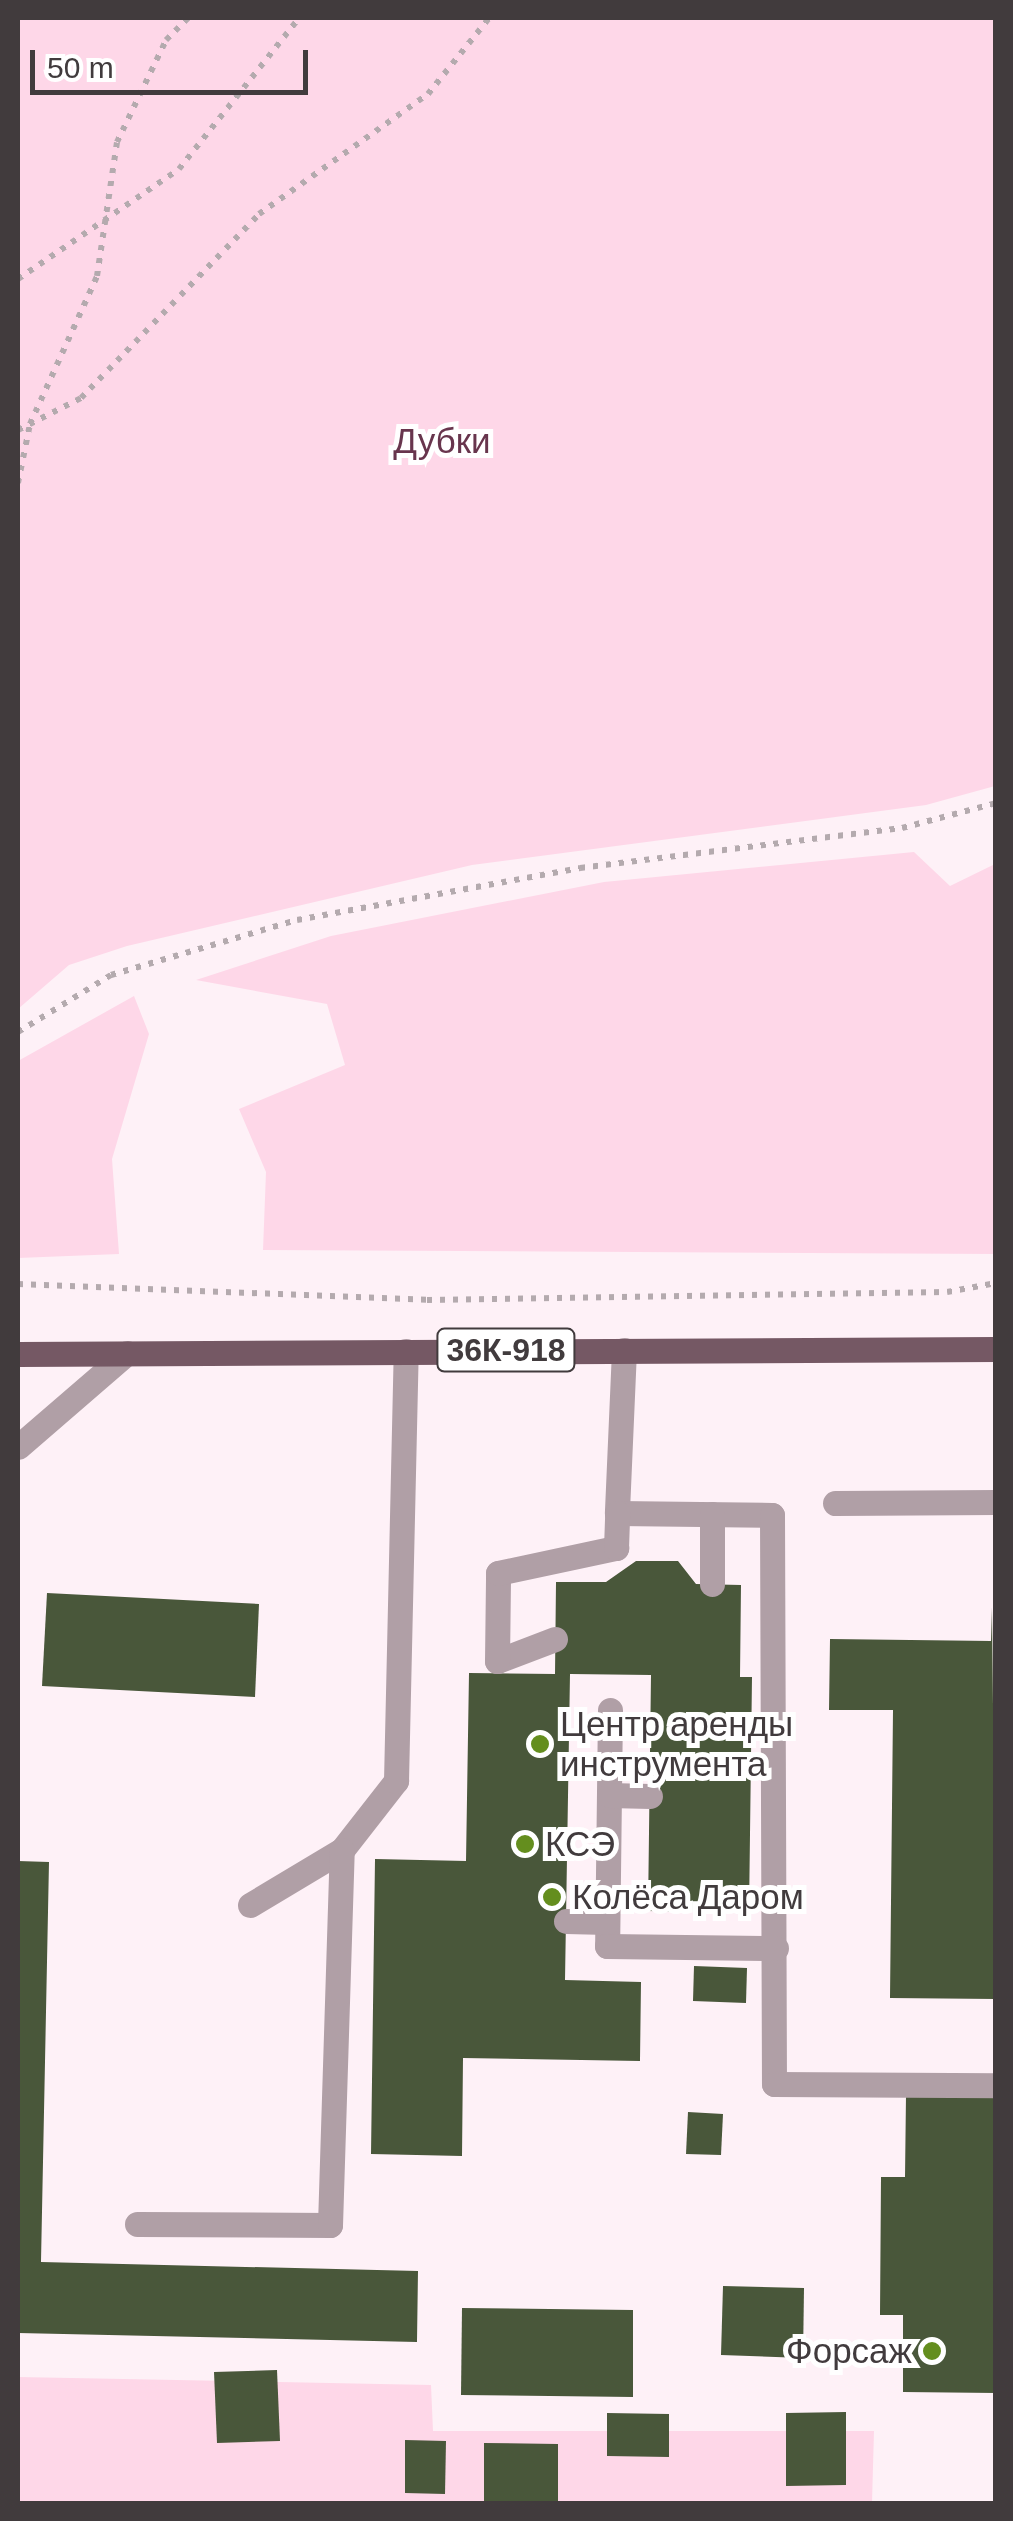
<!DOCTYPE html>
<meta charset="utf-8">
<style>
body{margin:0}
#map{position:relative;width:1013px;height:2521px;overflow:hidden;background:#fef1f7;font-family:Helvetica,sans-serif}
div>[style]{position:absolute}
[style*='--x']{left:calc(var(--x)*1px);top:calc(var(--y)*1px);width:calc(var(--w)*1px);rotate:calc(var(--a)*1deg)}
.green>*{inset:0;background:#fed7e8}
.building>*{inset:0;background:#49573a}
.path>*{height:6px;margin-top:-3px;transform-origin:0;background:repeating-linear-gradient(90deg,#b4aaae 0 5px,transparent 0 13px)}
.minor>*{height:25px;margin:-12.5px;padding:0 12.5px;transform-origin:12.5px;border-radius:12.5px;background:#b09fa6}
.major>*{height:25px;margin:-12.5px;padding:0 12.5px;transform-origin:12.5px;border-radius:12.5px;background:#755864}
.dots>*{width:28px;height:28px;translate:-50% -50%;box-sizing:border-box;border:5px solid #fff;border-radius:50%}
span{translate:-50% -50%;white-space:nowrap;text-align:center;line-height:1.15;-webkit-text-stroke:10px #fff;paint-order:stroke}
.shield-label span{padding:2px 8px;background:#fff;border:2px solid;border-radius:8px;-webkit-text-stroke-width:0}
.shield-label{font-size:32px;color:#413b3d;font-weight:700}
.park-label{font-size:35px;color:#68354d}
.poi-label{font-size:35px;color:#413b3d}
.left{translate:0 -50%;text-align:left}
.right{translate:-100% -50%;text-align:right}
.frame{position:absolute;inset:0;border:20px solid #413b3d;pointer-events:none}
.scale{position:absolute;left:30px;top:50px;width:278px;height:45px;box-sizing:border-box;border:5px solid #413b3d;border-top:0;padding-left:12px;font-size:30px;line-height:35px;white-space:nowrap;color:#413b3d;-webkit-text-stroke:8px #fff;paint-order:stroke}
</style>
<div id="map">
<div class="green">
<div style="clip-path:polygon(18px 18px,995px 18px,995px 786px,926px 805px,472px 865px,127px 946px,69px 965px,18px 1009px)"></div>
<div style="clip-path:polygon(914px 852px,950px 886px,995px 864px,995px 1254px,263px 1250px,266px 1172px,239px 1109px,345px 1065px,327px 1004px,196px 980px,331px 936px,604px 882px)"></div>
<div style="clip-path:polygon(134px 996px,149px 1034px,112px 1159px,119px 1254px,18px 1258px,18px 1061px)"></div>
<div style="clip-path:polygon(18px 2377px,431px 2385px,433px 2431px,874px 2431px,872px 2503px,18px 2504px)"></div>
</div>
<div class="building">
<div style="clip-path:polygon(636px 1561px,678px 1561px,696px 1584px,741px 1585px,740px 1677px,752px 1677px,749px 1913px,648px 1911px,651px 1675px,570px 1674px,565px 1980px,641px 1982px,640px 2061px,463px 2058px,462px 2156px,371px 2154px,375px 1859px,466px 1861px,469px 1673px,555px 1674px,556px 1582px,606px 1582px)"></div>
<div style="clip-path:polygon(47px 1593px,259px 1604px,255px 1697px,42px 1686px)"></div>
<div style="clip-path:polygon(992px 1607px,996px 1999px,890px 1998px,893px 1710px,829px 1710px,830px 1639px,991px 1641px)"></div>
<div style="clip-path:polygon(18px 1861px,49px 1862px,41px 2262px,418px 2271px,417px 2342px,18px 2333px)"></div>
<div style="clip-path:polygon(694px 1966px,747px 1968px,746px 2003px,693px 2001px)"></div>
<div style="clip-path:polygon(906px 2095px,996px 2096px,996px 2393px,903px 2392px,903px 2315px,880px 2315px,881px 2177px,905px 2177px)"></div>
<div style="clip-path:polygon(688px 2112px,723px 2114px,721px 2155px,686px 2154px)"></div>
<div style="clip-path:polygon(723px 2286px,804px 2288px,803px 2358px,721px 2355px)"></div>
<div style="clip-path:polygon(462px 2308px,633px 2310px,633px 2397px,461px 2395px)"></div>
<div style="clip-path:polygon(277px 2370px,280px 2441px,217px 2443px,214px 2372px)"></div>
<div style="clip-path:polygon(846px 2412px,846px 2485px,786px 2486px,786px 2413px)"></div>
<div style="clip-path:polygon(607px 2413px,669px 2414px,669px 2457px,607px 2456px)"></div>
<div style="clip-path:polygon(405px 2440px,446px 2441px,445px 2494px,405px 2493px)"></div>
<div style="clip-path:polygon(484px 2443px,558px 2444px,558px 2504px,484px 2504px)"></div>
</div>
<div class="path">
<div style="--x:18;--y:279;--w:195;--a:-34.3"></div>
<div style="--x:179;--y:169;--w:193;--a:-51.5"></div>
<div style="--x:18;--y:430;--w:71;--a:-26.9"></div>
<div style="--x:81;--y:398;--w:256;--a:-45.9"></div>
<div style="--x:259;--y:214;--w:207;--a:-35.4"></div>
<div style="--x:428;--y:94;--w:97;--a:-51.2"></div>
<div style="--x:18;--y:483;--w:60;--a:-78.5"></div>
<div style="--x:30;--y:424;--w:162;--a:-65.6"></div>
<div style="--x:97;--y:276;--w:135;--a:-81.5"></div>
<div style="--x:117;--y:142;--w:113;--a:-64.3"></div>
<div style="--x:166;--y:40;--w:31;--a:-45"></div>
<div style="--x:18;--y:1032;--w:109;--a:-31.5"></div>
<div style="--x:111;--y:975;--w:194;--a:-16.5"></div>
<div style="--x:297;--y:920;--w:288;--a:-10.4"></div>
<div style="--x:580;--y:868;--w:324;--a:-7.1"></div>
<div style="--x:902;--y:828;--w:97;--a:-14.9"></div>
<div style="--x:18;--y:1284;--w:409;--a:2.2"></div>
<div style="--x:427;--y:1300;--w:520;--a:-0.88"></div>
<div style="--x:947;--y:1292;--w:50;--a:-10.4"></div>
</div>
<div class="minor">
<div style="--x:624;--y:1350;--w:163;--a:92.5"></div>
<div style="--x:617;--y:1513;--w:155;--a:0.7"></div>
<div style="--x:772;--y:1515;--w:569;--a:89.8"></div>
<div style="--x:774;--y:2084;--w:222;--a:0.3"></div>
<div style="--x:18;--y:1447;--w:144;--a:-40.8"></div>
<div style="--x:835;--y:1503;--w:161;--a:-0.4"></div>
<div style="--x:712;--y:1584;--w:70;--a:-90"></div>
<div style="--x:555;--y:1639;--w:62;--a:159.2"></div>
<div style="--x:497;--y:1661;--w:88;--a:-89.3"></div>
<div style="--x:498;--y:1573;--w:121;--a:-12"></div>
<div style="--x:616;--y:1548;--w:35;--a:-88"></div>
<div style="--x:610;--y:1710;--w:236;--a:90.7"></div>
<div style="--x:607;--y:1946;--w:169;--a:0.7"></div>
<div style="--x:609;--y:1795;--w:41;--a:1.4"></div>
<div style="--x:250;--y:1905;--w:107;--a:-30.9"></div>
<div style="--x:342;--y:1850;--w:88;--a:-52"></div>
<div style="--x:396;--y:1781;--w:430;--a:-88.7"></div>
<div style="--x:566;--y:1921;--w:41;--a:1.4"></div>
<div style="--x:137;--y:2224;--w:193;--a:0.3"></div>
<div style="--x:330;--y:2225;--w:375;--a:-88.2"></div>
</div>
<div class="major">
<div style="--x:18;--y:1354;--w:978;--a:-0.29"></div>
</div>
<div class="dots">
<div style="left:540px;top:1744px;background:#648e1e"></div>
<div style="left:525px;top:1844px;background:#648e1e"></div>
<div style="left:552px;top:1897px;background:#648e1e"></div>
<div style="left:932px;top:2351px;background:#648e1e"></div>
</div>
<div class="shield-label">
<span style="left:506px;top:1350px">36К-918</span>
</div>
<div class="park-label">
<span style="left:442px;top:441px">Дубки</span>
</div>
<div class="poi-label">
<span class="left" style="left:560px;top:1744px">Центр аренды<br>инструмента</span>
<span class="left" style="left:545px;top:1844px">КСЭ</span>
<span class="left" style="left:572px;top:1897px">Колёса Даром</span>
<span class="right" style="left:912px;top:2351px">Форсаж</span>
</div>
<div class="frame"></div>
<div class="scale">50 m</div>
</div>
